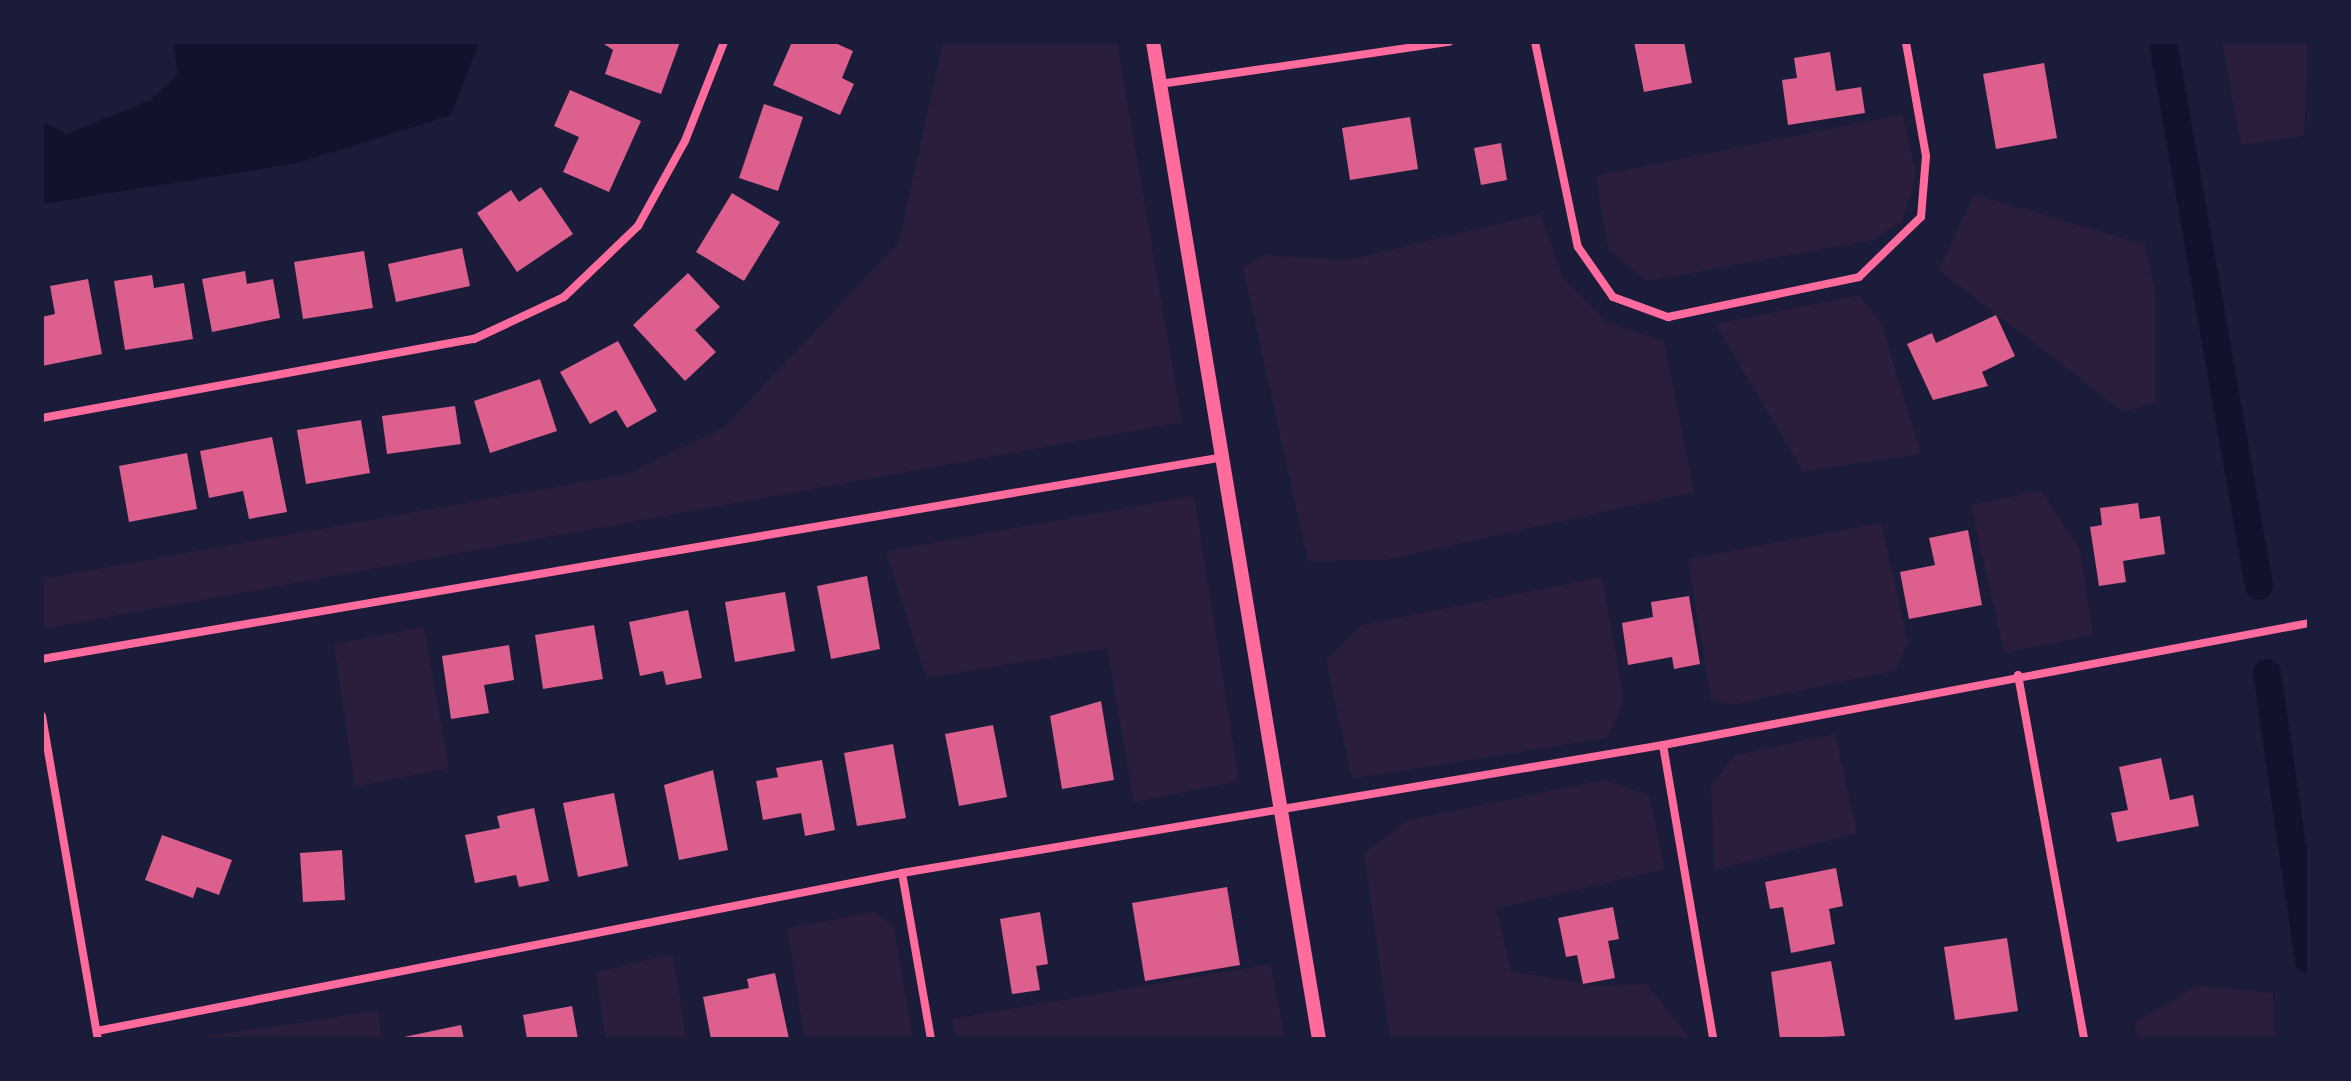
<!DOCTYPE html>
<style>
body{margin:0}
#map{position:relative;width:2351px;height:1081px;overflow:hidden;background:#1b1b3a;font-family:"Work Sans",sans-serif}
div>[style]{position:absolute}
[style*='--x']{left:calc(var(--x)*1px);top:calc(var(--y)*1px);width:calc(var(--w)*1px);rotate:calc(var(--a)*1deg)}
.green>*{inset:0;background:#2a1e3b}
.water>*{inset:0;background:#12122b}
.canal>*{height:28px;margin:-14px;padding:0 14px;transform-origin:14px;border-radius:14px;background:#12122b}
.building>*{inset:0;background:#dd5f8e}
.minor>*{height:8px;margin:-4px;padding:0 4px;transform-origin:4px;border-radius:4px;background:#ff6b9d}
.tertiary>*{height:14px;margin:-7px;padding:0 7px;transform-origin:7px;border-radius:7px;background:#ff6b9d}
span{translate:-50% -50%;white-space:nowrap;text-align:center;line-height:1.15;-webkit-text-stroke:6px #1b1b3a;paint-order:stroke}
.frame{position:absolute;inset:0;border:44px solid #1b1b3a;pointer-events:none}
</style>
<div id="map">
<div class="green">
<div style="clip-path:polygon(943px 42px,1117px 42px,1182px 422px,42px 629px,42px 579px,627px 474px,724px 428px,899px 242px)"></div>
<div style="clip-path:polygon(2222px 42px,2309px 42px,2304px 136px,2241px 145px)"></div>
<div style="clip-path:polygon(1903px 114px,1916px 177px,1902px 221px,1872px 240px,1647px 281px,1608px 249px,1596px 176px)"></div>
<div style="clip-path:polygon(1974px 194px,2145px 245px,2155px 292px,2155px 401px,2124px 412px,1939px 270px)"></div>
<div style="clip-path:polygon(1540px 214px,1564px 280px,1605px 321px,1664px 342px,1694px 492px,1386px 560px,1308px 561px,1243px 267px,1263px 255px,1348px 260px)"></div>
<div style="clip-path:polygon(1859px 295px,1881px 323px,1921px 454px,1803px 471px,1715px 324px)"></div>
<div style="clip-path:polygon(2041px 490px,2080px 549px,2093px 635px,2004px 653px,1971px 505px)"></div>
<div style="clip-path:polygon(1194px 496px,1239px 781px,1134px 802px,1107px 648px,926px 678px,886px 551px)"></div>
<div style="clip-path:polygon(1881px 523px,1908px 642px,1896px 670px,1732px 705px,1711px 700px,1688px 559px)"></div>
<div style="clip-path:polygon(1602px 577px,1624px 701px,1607px 738px,1352px 779px,1326px 660px,1361px 625px)"></div>
<div style="clip-path:polygon(424px 627px,449px 768px,355px 787px,334px 644px)"></div>
<div style="clip-path:polygon(1835px 734px,1857px 833px,1714px 870px,1711px 787px,1735px 755px)"></div>
<div style="clip-path:polygon(1604px 780px,1649px 796px,1665px 869px,1496px 909px,1511px 971px,1597px 986px,1646px 984px,1691px 1039px,1390px 1039px,1364px 853px,1408px 820px)"></div>
<div style="clip-path:polygon(874px 912px,894px 928px,913px 1039px,805px 1039px,787px 928px)"></div>
<div style="clip-path:polygon(673px 954px,686px 1039px,605px 1039px,596px 972px)"></div>
<div style="clip-path:polygon(1270px 964px,1285px 1039px,957px 1039px,952px 1019px)"></div>
<div style="clip-path:polygon(2197px 986px,2273px 993px,2275px 1039px,2139px 1039px,2134px 1023px)"></div>
<div style="clip-path:polygon(378px 1011px,382px 1039px,189px 1039px)"></div>
</div>
<div class="water">
<div style="clip-path:polygon(173px 42px,479px 42px,451px 115px,298px 163px,42px 204px,42px 121px,66px 134px,151px 100px,178px 74px)"></div>
</div>
<div class="canal">
<div style="--x:2163;--y:42;--w:552;--a:79.99"></div>
<div style="--x:2267;--y:673;--w:290;--a:81.7"></div>
</div>
<div class="building">
<div style="clip-path:polygon(601px 42px,680px 42px,661px 94px,605px 74px,613px 50px)"></div>
<div style="clip-path:polygon(792px 42px,833px 42px,853px 51px,842px 78px,854px 84px,840px 115px,773px 85px)"></div>
<div style="clip-path:polygon(1634px 42px,1684px 42px,1692px 83px,1644px 92px)"></div>
<div style="clip-path:polygon(1830px 52px,1836px 91px,1861px 87px,1865px 113px,1788px 125px,1782px 80px,1797px 78px,1794px 58px)"></div>
<div style="clip-path:polygon(2044px 63px,2057px 138px,1996px 149px,1983px 74px)"></div>
<div style="clip-path:polygon(570px 90px,641px 121px,609px 192px,563px 172px,579px 137px,554px 126px)"></div>
<div style="clip-path:polygon(764px 104px,803px 117px,778px 191px,739px 178px)"></div>
<div style="clip-path:polygon(1410px 117px,1418px 169px,1350px 180px,1342px 128px)"></div>
<div style="clip-path:polygon(1501px 143px,1507px 180px,1481px 185px,1474px 148px)"></div>
<div style="clip-path:polygon(541px 187px,573px 234px,517px 272px,477px 213px,511px 190px,519px 202px)"></div>
<div style="clip-path:polygon(732px 193px,780px 222px,744px 281px,696px 252px)"></div>
<div style="clip-path:polygon(462px 248px,470px 286px,396px 302px,388px 264px)"></div>
<div style="clip-path:polygon(364px 251px,373px 308px,303px 319px,294px 262px)"></div>
<div style="clip-path:polygon(245px 271px,247px 284px,273px 279px,280px 318px,212px 332px,202px 279px)"></div>
<div style="clip-path:polygon(688px 273px,720px 307px,695px 330px,716px 352px,685px 381px,633px 325px)"></div>
<div style="clip-path:polygon(152px 275px,154px 288px,184px 283px,193px 339px,125px 350px,114px 281px)"></div>
<div style="clip-path:polygon(88px 279px,102px 354px,42px 366px,42px 317px,55px 314px,50px 286px)"></div>
<div style="clip-path:polygon(1996px 315px,2015px 356px,1982px 372px,1988px 386px,1933px 400px,1907px 344px,1932px 333px,1936px 343px)"></div>
<div style="clip-path:polygon(618px 341px,657px 411px,627px 428px,616px 410px,590px 424px,560px 372px)"></div>
<div style="clip-path:polygon(540px 379px,557px 431px,490px 453px,474px 401px)"></div>
<div style="clip-path:polygon(455px 406px,461px 444px,387px 454px,382px 416px)"></div>
<div style="clip-path:polygon(361px 420px,370px 473px,306px 484px,297px 430px)"></div>
<div style="clip-path:polygon(272px 437px,287px 512px,249px 519px,243px 491px,209px 498px,200px 451px)"></div>
<div style="clip-path:polygon(187px 453px,197px 509px,129px 522px,119px 466px)"></div>
<div style="clip-path:polygon(2138px 503px,2140px 519px,2160px 516px,2165px 554px,2123px 561px,2126px 582px,2099px 586px,2090px 527px,2102px 525px,2100px 508px)"></div>
<div style="clip-path:polygon(1968px 530px,1982px 605px,1909px 619px,1900px 572px,1935px 565px,1929px 538px)"></div>
<div style="clip-path:polygon(867px 576px,880px 649px,831px 659px,817px 586px)"></div>
<div style="clip-path:polygon(785px 592px,795px 651px,735px 662px,725px 602px)"></div>
<div style="clip-path:polygon(1689px 596px,1700px 664px,1674px 669px,1672px 657px,1628px 665px,1622px 623px,1653px 617px,1651px 602px)"></div>
<div style="clip-path:polygon(688px 610px,702px 678px,666px 685px,663px 671px,640px 676px,629px 622px)"></div>
<div style="clip-path:polygon(594px 625px,603px 679px,543px 689px,535px 635px)"></div>
<div style="clip-path:polygon(509px 645px,514px 680px,484px 685px,489px 713px,451px 719px,442px 656px)"></div>
<div style="clip-path:polygon(1101px 701px,1114px 780px,1062px 789px,1050px 716px)"></div>
<div style="clip-path:polygon(993px 725px,1007px 797px,959px 806px,945px 734px)"></div>
<div style="clip-path:polygon(893px 744px,906px 818px,857px 826px,844px 753px)"></div>
<div style="clip-path:polygon(2161px 758px,2170px 800px,2193px 795px,2199px 826px,2117px 842px,2111px 813px,2128px 810px,2119px 767px)"></div>
<div style="clip-path:polygon(822px 760px,835px 830px,805px 836px,801px 813px,763px 820px,756px 781px,778px 777px,776px 768px)"></div>
<div style="clip-path:polygon(713px 770px,728px 850px,679px 860px,664px 785px)"></div>
<div style="clip-path:polygon(614px 793px,628px 866px,578px 877px,563px 803px)"></div>
<div style="clip-path:polygon(534px 808px,549px 881px,519px 887px,516px 875px,475px 883px,465px 835px,500px 828px,497px 816px)"></div>
<div style="clip-path:polygon(162px 835px,232px 860px,219px 895px,197px 887px,193px 898px,145px 880px)"></div>
<div style="clip-path:polygon(342px 850px,345px 900px,303px 902px,300px 853px)"></div>
<div style="clip-path:polygon(1836px 868px,1843px 906px,1829px 909px,1835px 944px,1791px 953px,1783px 907px,1770px 909px,1765px 882px)"></div>
<div style="clip-path:polygon(1227px 887px,1240px 965px,1145px 981px,1132px 903px)"></div>
<div style="clip-path:polygon(1613px 907px,1619px 939px,1608px 941px,1615px 978px,1583px 984px,1577px 955px,1566px 957px,1558px 918px)"></div>
<div style="clip-path:polygon(1040px 912px,1048px 964px,1036px 966px,1040px 990px,1012px 994px,1000px 919px)"></div>
<div style="clip-path:polygon(2007px 938px,2018px 1011px,1955px 1020px,1944px 947px)"></div>
<div style="clip-path:polygon(1831px 961px,1845px 1036px,1780px 1039px,1771px 972px)"></div>
<div style="clip-path:polygon(775px 973px,789px 1039px,711px 1039px,703px 997px,749px 988px,747px 979px)"></div>
<div style="clip-path:polygon(572px 1006px,578px 1039px,527px 1039px,523px 1015px)"></div>
<div style="clip-path:polygon(461px 1025px,464px 1039px,399px 1039px,399px 1038px)"></div>
</div>
<div class="minor">
<div style="--x:1535;--y:42;--w:209;--a:78.2"></div>
<div style="--x:1578;--y:247;--w:61;--a:55"></div>
<div style="--x:1613;--y:297;--w:59;--a:20"></div>
<div style="--x:1668;--y:317;--w:195;--a:-11.8"></div>
<div style="--x:1859;--y:277;--w:86;--a:-44.1"></div>
<div style="--x:1921;--y:217;--w:61;--a:-85.3"></div>
<div style="--x:1926;--y:156;--w:116;--a:-100"></div>
<div style="--x:1160;--y:84;--w:292;--a:-8.3"></div>
<div style="--x:42;--y:418;--w:439;--a:-10.4"></div>
<div style="--x:474;--y:339;--w:99;--a:-25"></div>
<div style="--x:564;--y:297;--w:103;--a:-43.8"></div>
<div style="--x:638;--y:226;--w:97;--a:-61.1"></div>
<div style="--x:685;--y:141;--w:106;--a:-68.5"></div>
<div style="--x:42;--y:659;--w:1199;--a:-9.7"></div>
<div style="--x:2018;--y:675;--w:370;--a:79.7"></div>
<div style="--x:42;--y:716;--w:328;--a:80.2"></div>
<div style="--x:1663;--y:745;--w:298;--a:80.3"></div>
<div style="--x:902;--y:873;--w:169;--a:80.1"></div>
<div style="--x:97;--y:1031;--w:820;--a:-11.1"></div>
<div style="--x:902;--y:873;--w:772;--a:-9.55"></div>
<div style="--x:1663;--y:745;--w:657;--a:-10.69"></div>
</div>
<div class="tertiary">
<div style="--x:1153;--y:42;--w:1011;--a:80.55"></div>
</div>
<div class="frame"></div>
</div>
